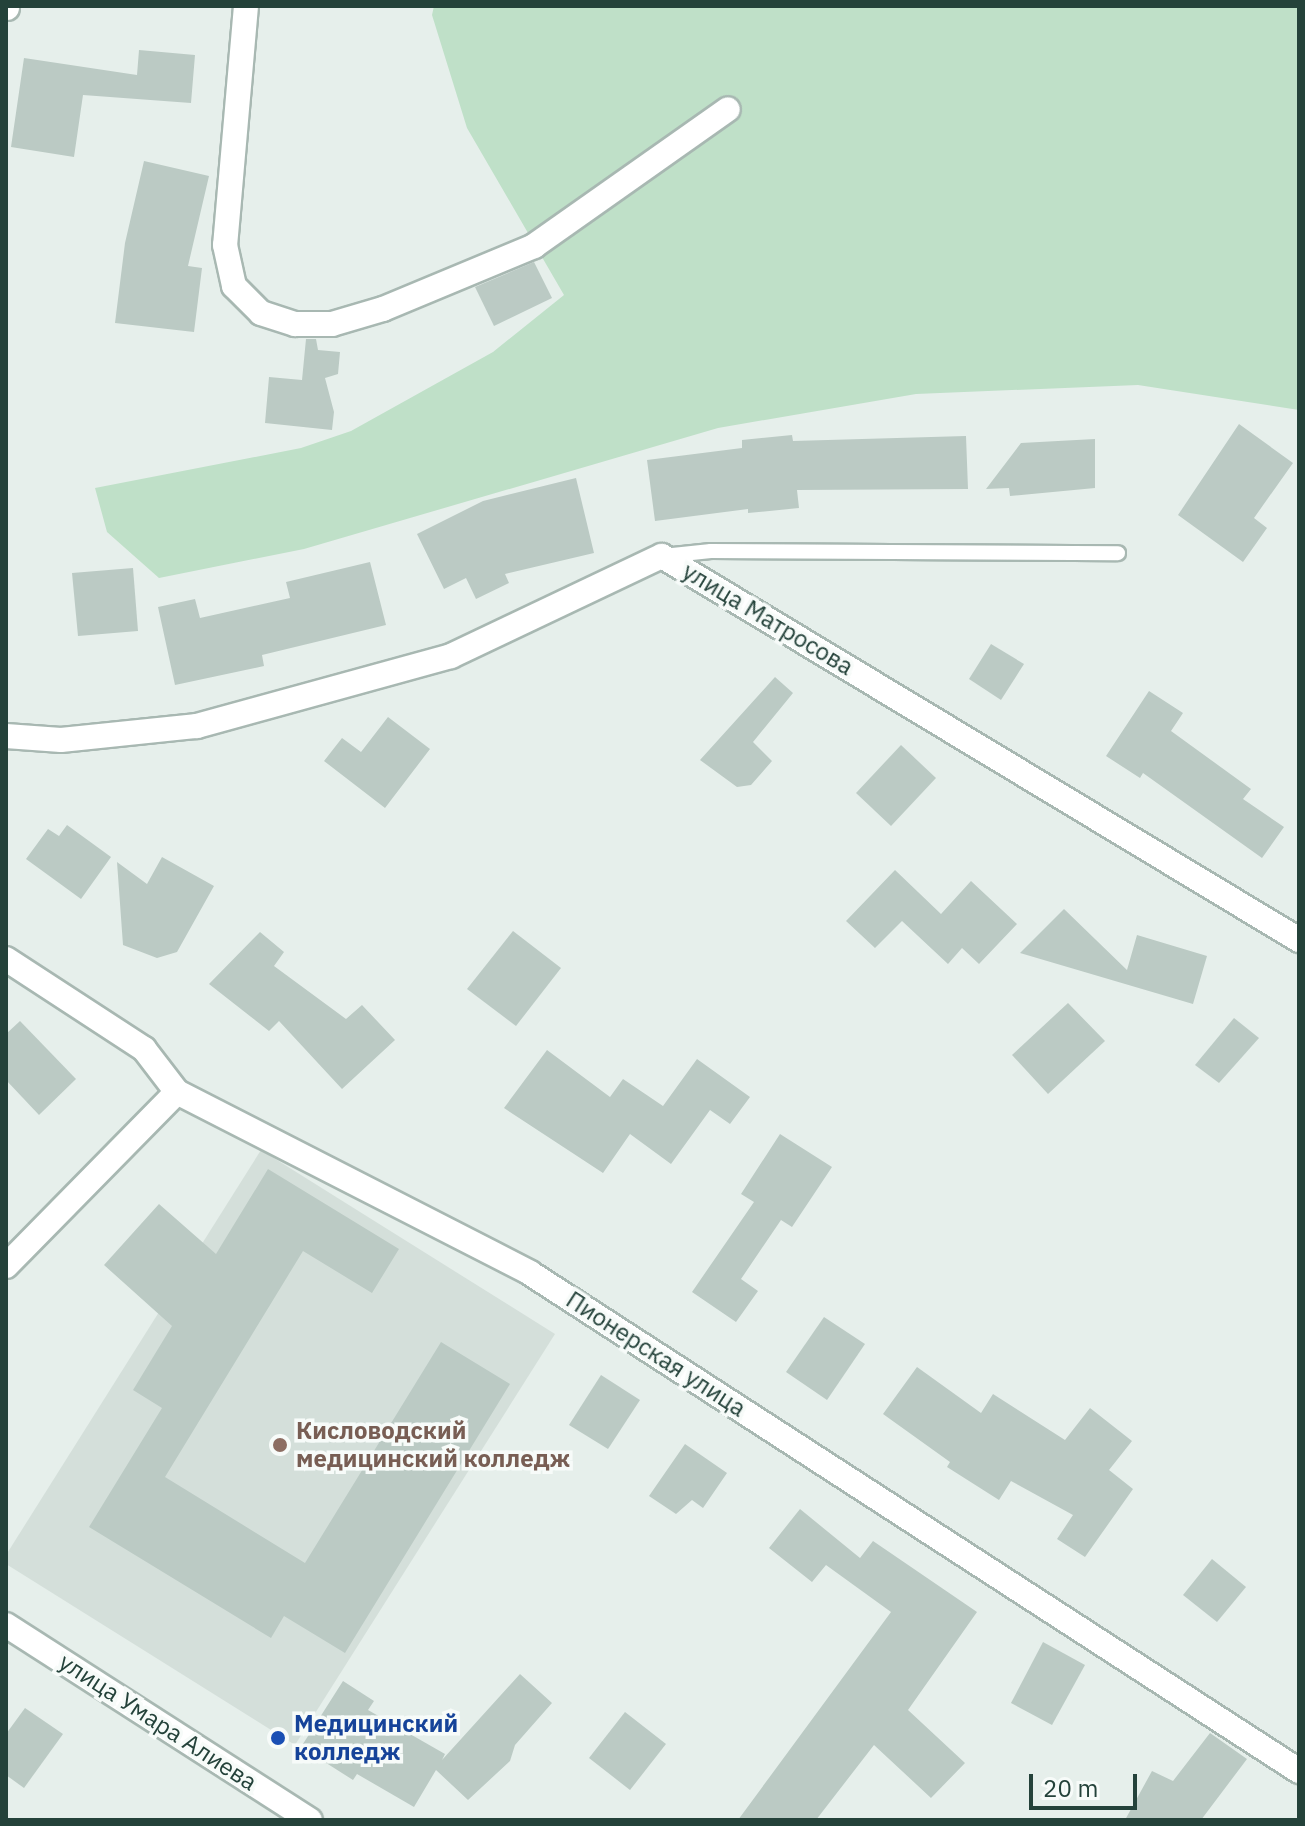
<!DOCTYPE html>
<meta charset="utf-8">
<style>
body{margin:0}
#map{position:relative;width:1305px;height:1826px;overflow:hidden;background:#e6efeb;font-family:"IBM Plex Sans",sans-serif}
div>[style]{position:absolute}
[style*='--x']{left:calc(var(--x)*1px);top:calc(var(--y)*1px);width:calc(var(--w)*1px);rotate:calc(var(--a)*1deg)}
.built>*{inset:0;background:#d4dfda}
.green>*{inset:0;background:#bfe0c8}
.building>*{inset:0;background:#bbcac4}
.roads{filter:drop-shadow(2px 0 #a8b8b2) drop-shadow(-2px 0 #a8b8b2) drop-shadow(0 2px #a8b8b2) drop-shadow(0 -2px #a8b8b2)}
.service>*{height:14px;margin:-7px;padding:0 7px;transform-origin:7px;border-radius:7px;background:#fff}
.minor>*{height:24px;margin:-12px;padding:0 12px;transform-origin:12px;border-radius:12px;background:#fff}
.tertiary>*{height:24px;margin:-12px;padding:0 12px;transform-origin:12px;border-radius:12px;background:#fff}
.dots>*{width:22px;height:22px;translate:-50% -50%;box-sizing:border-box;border:4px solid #f7fbf9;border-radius:50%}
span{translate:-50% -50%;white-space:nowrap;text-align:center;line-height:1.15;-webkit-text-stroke:7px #f7fbf9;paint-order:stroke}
.street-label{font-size:24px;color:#24423a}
.education-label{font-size:24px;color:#785e54;font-weight:700}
.left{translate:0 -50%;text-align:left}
.transit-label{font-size:24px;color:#164399;font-weight:700}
.frame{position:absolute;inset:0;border:8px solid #24423a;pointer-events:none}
.scale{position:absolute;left:1029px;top:1774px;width:108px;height:36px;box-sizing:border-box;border:4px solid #24423a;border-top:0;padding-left:10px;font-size:24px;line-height:28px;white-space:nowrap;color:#24423a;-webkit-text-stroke:6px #f7fbf9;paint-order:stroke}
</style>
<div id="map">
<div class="built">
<div style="clip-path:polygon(261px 1150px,555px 1334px,295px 1745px,6px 1564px,6px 1555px)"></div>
</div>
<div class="green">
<div style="clip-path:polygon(434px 6px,1299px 6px,1299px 410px,1138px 385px,916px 394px,718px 428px,304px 549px,159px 578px,107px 532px,95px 488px,301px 448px,351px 431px,493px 352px,564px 295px,467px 128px,432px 15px)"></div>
</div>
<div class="building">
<div style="clip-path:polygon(139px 50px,195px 55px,191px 103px,83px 95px,74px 157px,11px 147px,24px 58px,137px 75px)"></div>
<div style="clip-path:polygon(144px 161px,209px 176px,188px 266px,202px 268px,194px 332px,115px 323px,125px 243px)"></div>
<div style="clip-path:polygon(534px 262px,552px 298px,494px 326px,475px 287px)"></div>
<div style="clip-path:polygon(306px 339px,316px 339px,318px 350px,340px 352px,338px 374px,325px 378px,334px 412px,332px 430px,265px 423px,269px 377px,302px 380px)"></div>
<div style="clip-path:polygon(1239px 424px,1293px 463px,1254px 518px,1267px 528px,1243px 562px,1178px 515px)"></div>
<div style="clip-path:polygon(792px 435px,793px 441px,966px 436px,968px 489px,797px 490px,799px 508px,748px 513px,748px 509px,655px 521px,647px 460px,742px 448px,742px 440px)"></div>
<div style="clip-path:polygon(1095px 439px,1095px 488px,1010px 496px,1009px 488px,986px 489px,1021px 443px)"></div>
<div style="clip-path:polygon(576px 478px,594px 553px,505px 574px,509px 583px,476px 599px,466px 578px,444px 589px,417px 534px,483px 501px)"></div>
<div style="clip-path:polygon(370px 562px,386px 625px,262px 655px,264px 666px,175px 685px,158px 607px,195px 599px,200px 618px,290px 598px,286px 582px)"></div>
<div style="clip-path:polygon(133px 568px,138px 631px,78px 636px,72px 573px)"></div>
<div style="clip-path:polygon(991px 644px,1024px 664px,1001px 700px,969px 679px)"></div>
<div style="clip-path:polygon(775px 677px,793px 693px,753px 742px,772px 761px,751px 785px,737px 787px,700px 760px)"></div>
<div style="clip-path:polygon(1149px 691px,1183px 713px,1171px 731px,1251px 789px,1243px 799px,1284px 827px,1262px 858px,1143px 773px,1140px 778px,1106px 756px)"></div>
<div style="clip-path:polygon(388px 717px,430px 749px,385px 808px,324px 761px,342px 738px,361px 752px)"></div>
<div style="clip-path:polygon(901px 745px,936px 778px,891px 826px,856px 793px)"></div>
<div style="clip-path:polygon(67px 825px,111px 857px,81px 899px,26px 859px,48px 829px,59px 836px)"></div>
<div style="clip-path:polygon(162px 857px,214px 886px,177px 952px,157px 958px,123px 945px,117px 862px,147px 884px)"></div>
<div style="clip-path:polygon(895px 870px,941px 914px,971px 881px,1017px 924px,979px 964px,962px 948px,948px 964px,902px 921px,875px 948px,846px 921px)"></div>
<div style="clip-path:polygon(1064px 909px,1127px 970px,1137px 935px,1207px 956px,1193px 1004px,1020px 953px)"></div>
<div style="clip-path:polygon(513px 931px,561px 968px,516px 1026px,467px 989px)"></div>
<div style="clip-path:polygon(260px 932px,284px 952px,274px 966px,346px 1019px,362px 1005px,395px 1040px,342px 1089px,279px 1021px,269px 1031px,209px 984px)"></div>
<div style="clip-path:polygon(1068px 1003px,1105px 1041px,1048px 1094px,1012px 1055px)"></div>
<div style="clip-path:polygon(1234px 1018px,1259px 1038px,1219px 1083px,1195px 1065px)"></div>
<div style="clip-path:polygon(20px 1021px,76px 1079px,39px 1115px,6px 1080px,6px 1034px)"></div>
<div style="clip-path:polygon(547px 1050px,610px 1097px,623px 1079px,663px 1106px,697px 1059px,750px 1097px,730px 1124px,710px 1110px,671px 1164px,630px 1134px,603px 1173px,504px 1108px)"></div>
<div style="clip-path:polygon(780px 1134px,832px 1167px,792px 1227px,781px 1220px,741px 1279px,758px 1291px,736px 1322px,692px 1292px,754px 1202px,741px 1194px)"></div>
<div style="clip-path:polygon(268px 1169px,399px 1249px,372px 1293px,303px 1251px,165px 1477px,305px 1563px,441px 1342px,510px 1384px,345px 1653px,284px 1616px,271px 1638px,89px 1527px,162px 1408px,133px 1390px,172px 1326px,104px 1265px,159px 1204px,216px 1254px)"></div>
<div style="clip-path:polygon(824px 1317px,865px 1344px,827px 1400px,786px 1372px)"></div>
<div style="clip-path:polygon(917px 1367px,981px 1413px,993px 1394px,1065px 1440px,1090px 1408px,1132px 1441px,1109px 1470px,1133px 1489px,1085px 1557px,1057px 1539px,1073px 1515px,1011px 1481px,999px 1500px,947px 1467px,950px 1462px,883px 1414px)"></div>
<div style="clip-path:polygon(601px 1375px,640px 1400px,608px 1449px,569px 1425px)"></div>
<div style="clip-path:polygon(685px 1444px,727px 1473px,703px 1508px,692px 1500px,676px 1514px,649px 1496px)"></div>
<div style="clip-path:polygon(800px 1509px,860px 1558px,873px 1541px,977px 1612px,908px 1710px,965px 1763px,931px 1798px,874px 1745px,816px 1820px,738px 1820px,891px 1612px,826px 1565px,812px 1582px,769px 1548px)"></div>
<div style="clip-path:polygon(1212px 1559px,1246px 1587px,1217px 1622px,1183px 1595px)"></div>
<div style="clip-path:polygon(1043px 1642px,1085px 1665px,1052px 1725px,1011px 1703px)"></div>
<div style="clip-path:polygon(520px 1674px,552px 1703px,515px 1745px,510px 1761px,468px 1800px,436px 1770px,414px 1807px,357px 1774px,353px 1780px,301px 1747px,343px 1681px,374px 1701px,368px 1710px,445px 1754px,442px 1760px)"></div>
<div style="clip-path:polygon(25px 1708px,63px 1734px,24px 1788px,6px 1775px,6px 1734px)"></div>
<div style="clip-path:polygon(625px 1712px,666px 1744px,630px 1790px,589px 1758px)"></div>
<div style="clip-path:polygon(1210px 1733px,1247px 1759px,1201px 1820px,1125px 1820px,1152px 1771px,1173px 1781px)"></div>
</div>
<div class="roads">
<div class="service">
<div style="--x:663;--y:556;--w:48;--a:-5.9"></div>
<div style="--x:711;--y:551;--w:407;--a:0.3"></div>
</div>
<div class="minor">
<div style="--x:246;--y:6;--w:240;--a:95"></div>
<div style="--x:225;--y:245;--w:42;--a:77.6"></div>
<div style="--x:234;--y:286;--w:38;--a:45"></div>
<div style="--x:261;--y:313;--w:36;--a:18"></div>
<div style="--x:295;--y:324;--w:37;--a:0"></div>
<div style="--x:332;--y:324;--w:53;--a:-16.4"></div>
<div style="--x:383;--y:309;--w:164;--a:-22.6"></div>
<div style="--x:534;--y:246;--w:237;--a:-35.2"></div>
<div style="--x:6;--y:8;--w:1;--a:0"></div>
<div style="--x:6;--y:736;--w:55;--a:4.2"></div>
<div style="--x:61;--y:740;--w:137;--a:-5.9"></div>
<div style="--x:197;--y:726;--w:263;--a:-15.4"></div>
<div style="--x:451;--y:656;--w:233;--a:-25.4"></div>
<div style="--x:662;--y:556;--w:744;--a:31.08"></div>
<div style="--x:6;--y:959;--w:165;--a:33.1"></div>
<div style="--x:144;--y:1049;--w:54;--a:52.5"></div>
<div style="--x:177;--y:1092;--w:397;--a:27.1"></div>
<div style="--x:530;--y:1273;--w:916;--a:32.93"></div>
<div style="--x:6;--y:1266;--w:244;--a:-45.5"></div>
</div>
<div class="tertiary">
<div style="--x:6;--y:1625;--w:361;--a:32.7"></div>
</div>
</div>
<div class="dots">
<div style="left:280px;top:1445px;background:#8d6e63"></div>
<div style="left:278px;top:1738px;background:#1a4fb4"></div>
</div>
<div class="street-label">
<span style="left:768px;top:619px;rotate:31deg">улица Матросова</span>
<span style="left:656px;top:1354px;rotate:33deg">Пионерская улица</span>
<span style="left:158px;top:1722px;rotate:33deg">улица Умара Алиева</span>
</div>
<div class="education-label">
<span class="left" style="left:296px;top:1445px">Кисловодский<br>медицинский колледж</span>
</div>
<div class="transit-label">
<span class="left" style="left:294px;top:1738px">Медицинский<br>колледж</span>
</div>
<div class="frame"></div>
<div class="scale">20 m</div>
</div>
